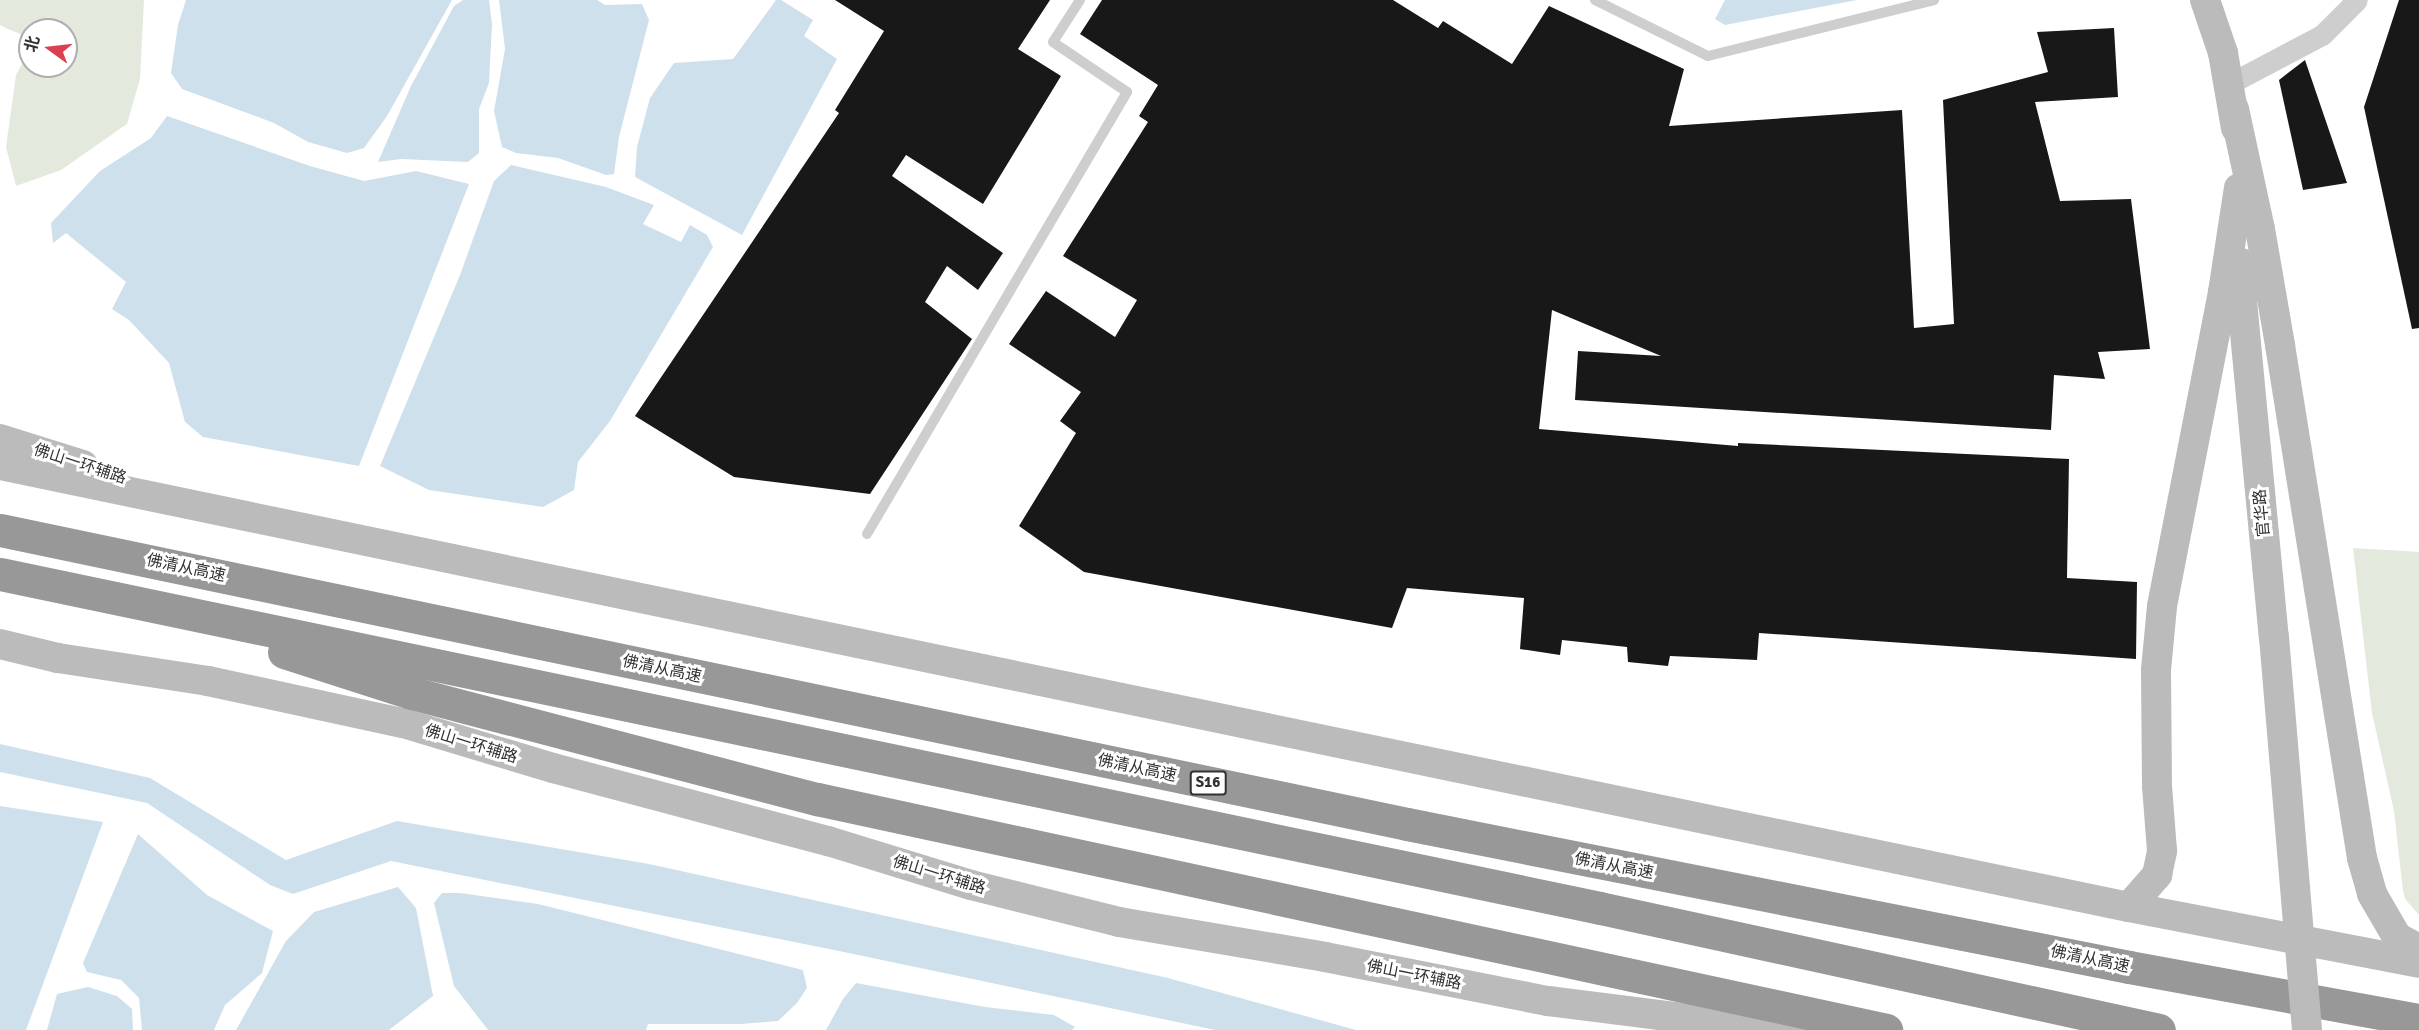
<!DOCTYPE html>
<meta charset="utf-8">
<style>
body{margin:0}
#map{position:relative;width:2419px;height:1030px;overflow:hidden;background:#fff;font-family:Signika,"Noto Sans SC",sans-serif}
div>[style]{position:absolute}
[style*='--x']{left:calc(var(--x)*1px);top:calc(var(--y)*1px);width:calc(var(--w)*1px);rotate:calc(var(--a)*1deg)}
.green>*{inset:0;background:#e4e9dd}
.water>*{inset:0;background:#cee0eb}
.building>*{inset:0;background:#181818}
.service>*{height:10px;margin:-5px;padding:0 5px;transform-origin:5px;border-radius:5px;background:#cecece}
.minor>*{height:21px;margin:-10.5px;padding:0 10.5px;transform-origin:10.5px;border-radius:10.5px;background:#cecece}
.secondary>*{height:30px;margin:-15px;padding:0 15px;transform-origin:15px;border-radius:15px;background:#bbb}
.motorway>*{height:33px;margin:-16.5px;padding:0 16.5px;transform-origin:16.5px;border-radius:16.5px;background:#989898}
.secondary-bridge>*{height:30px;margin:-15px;padding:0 15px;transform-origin:15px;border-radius:15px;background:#bbb}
span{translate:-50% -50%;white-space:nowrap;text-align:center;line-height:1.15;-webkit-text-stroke:6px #fff;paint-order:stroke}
.shield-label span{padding:2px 4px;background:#fff;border:2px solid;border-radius:4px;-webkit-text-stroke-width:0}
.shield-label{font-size:15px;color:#313131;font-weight:700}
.street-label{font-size:16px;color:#313131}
.north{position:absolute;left:18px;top:18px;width:60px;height:60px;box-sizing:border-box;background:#fff;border:2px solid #adadad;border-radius:50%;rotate:285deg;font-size:16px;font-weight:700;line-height:24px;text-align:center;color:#313131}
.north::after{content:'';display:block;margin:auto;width:21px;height:27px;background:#da4052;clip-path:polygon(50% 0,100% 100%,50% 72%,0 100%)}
</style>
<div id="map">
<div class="green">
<div style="clip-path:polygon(0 0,144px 0,140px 79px,127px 124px,61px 170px,16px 186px,6px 147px,16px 75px,30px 49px,30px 66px,66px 66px,66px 30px,30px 30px,30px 38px,8px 29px,0 25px)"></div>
<div style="clip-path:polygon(2353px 548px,2419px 552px,2419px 915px,2405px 899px,2403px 891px,2394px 811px,2372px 713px)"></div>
</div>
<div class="water">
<div style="clip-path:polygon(186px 0,452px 0,387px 116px,364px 148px,347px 153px,308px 142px,274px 123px,182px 89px,171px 73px,178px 25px)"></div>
<div style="clip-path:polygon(463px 0,489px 0,492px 24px,489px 83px,479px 109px,479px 153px,468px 162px,401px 159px,378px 162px,411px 86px,454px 6px)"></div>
<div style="clip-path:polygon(499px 0,597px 0,605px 5px,642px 4px,649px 20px,619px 137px,614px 174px,606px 175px,558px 158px,516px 153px,502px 147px,494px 111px,505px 49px)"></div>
<div style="clip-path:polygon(776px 0,781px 0,813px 20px,804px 36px,837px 59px,742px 235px,635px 177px,637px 147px,650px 98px,674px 63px,733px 59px)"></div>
<div style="clip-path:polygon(1725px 0,1857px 0,1725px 25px,1715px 19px)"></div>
<div style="clip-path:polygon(167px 116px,310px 166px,364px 181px,416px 171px,469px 184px,359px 466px,203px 437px,185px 422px,169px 363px,129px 320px,112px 309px,126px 282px,66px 233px,53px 243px,51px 223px,100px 171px,151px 138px)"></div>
<div style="clip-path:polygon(511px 165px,606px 187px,654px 205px,643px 224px,681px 242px,690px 225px,707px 235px,713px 247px,610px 421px,578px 462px,574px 490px,543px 507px,429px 490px,380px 466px,460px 275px,494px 181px)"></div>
<div style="clip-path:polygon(0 744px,150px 778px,286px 860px,397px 821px,649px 864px,1168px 978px,1356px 1030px,1215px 1030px,839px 951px,391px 861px,293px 894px,270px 885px,147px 803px,0 772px)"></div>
<div style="clip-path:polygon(0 806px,103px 822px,26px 1030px,0 1030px)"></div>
<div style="clip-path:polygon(138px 834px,207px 895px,273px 931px,262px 973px,225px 1005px,214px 1030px,142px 1030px,139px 998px,121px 980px,87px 972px,83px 963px)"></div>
<div style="clip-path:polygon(398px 887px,416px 908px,433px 996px,389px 1030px,236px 1030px,286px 941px,314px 912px)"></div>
<div style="clip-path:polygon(442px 893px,460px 893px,538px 904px,803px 970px,807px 988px,797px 1003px,778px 1021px,741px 1024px,648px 1024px,646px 1030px,488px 1030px,454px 986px,434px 903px)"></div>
<div style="clip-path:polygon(856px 983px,985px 1007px,1054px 1015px,1075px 1027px,1072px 1030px,826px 1030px,843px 999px)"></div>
<div style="clip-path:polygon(88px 987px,117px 996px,132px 1009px,133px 1030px,47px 1030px,57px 994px)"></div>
</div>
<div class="building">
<div style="clip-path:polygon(835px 0,1050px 0,1018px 49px,1061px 76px,983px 204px,906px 155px,892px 176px,1003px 253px,978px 290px,947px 266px,925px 302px,972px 339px,870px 494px,734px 477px,635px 416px,839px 113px,835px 110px,884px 31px)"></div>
<div style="clip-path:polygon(1102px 0,1393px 0,1438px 28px,1443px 21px,1512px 64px,1549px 6px,1684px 69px,1669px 126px,1902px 110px,1914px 328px,1954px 324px,1943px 100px,2048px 72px,2037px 32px,2114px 28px,2118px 97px,2035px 102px,2060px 201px,2131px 199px,2150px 349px,2098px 352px,2105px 379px,2054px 375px,2051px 430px,1575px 400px,1578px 351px,1661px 356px,1552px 310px,1539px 429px,1738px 446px,1738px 443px,2069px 459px,2067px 578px,2137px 582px,2136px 659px,1759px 633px,1757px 660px,1670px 656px,1668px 666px,1628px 662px,1627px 647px,1562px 640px,1560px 655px,1520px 649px,1524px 598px,1407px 588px,1392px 628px,1084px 572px,1019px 526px,1076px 433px,1060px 421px,1081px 392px,1009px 344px,1046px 291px,1115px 337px,1137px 300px,1063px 256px,1148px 122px,1139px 116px,1158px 85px,1080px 34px)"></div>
<div style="clip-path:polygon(2399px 0,2419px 0,2419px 328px,2412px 329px,2364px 107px)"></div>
<div style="clip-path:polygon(2305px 60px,2347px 183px,2303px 190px,2279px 80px)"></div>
</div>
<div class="service">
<div style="--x:1595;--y:0;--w:126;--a:26.4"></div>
<div style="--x:1708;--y:56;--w:233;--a:-13.9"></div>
<div style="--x:867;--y:534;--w:513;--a:-59.53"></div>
<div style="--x:1127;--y:92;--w:89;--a:-146"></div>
<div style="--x:1053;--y:42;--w:50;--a:-57.3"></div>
</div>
<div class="minor">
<div style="--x:2229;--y:84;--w:105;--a:-27.8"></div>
<div style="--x:2322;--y:35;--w:49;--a:-45"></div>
</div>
<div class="secondary">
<div style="--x:2205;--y:0;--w:56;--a:71.2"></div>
<div style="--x:2223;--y:53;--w:76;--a:80.2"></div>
<div style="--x:2234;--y:109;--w:123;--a:77.8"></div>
<div style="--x:2260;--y:229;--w:118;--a:80.2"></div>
<div style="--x:2280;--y:345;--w:520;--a:80.92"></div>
<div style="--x:2362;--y:858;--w:37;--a:74"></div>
<div style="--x:2372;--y:894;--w:50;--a:59.8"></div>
<div style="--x:2397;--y:937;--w:25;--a:29"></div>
<div style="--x:2241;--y:263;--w:38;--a:88"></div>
<div style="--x:2242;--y:301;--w:338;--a:84.6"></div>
<div style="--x:0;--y:439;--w:87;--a:17.4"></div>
<div style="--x:0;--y:465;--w:2174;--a:11.73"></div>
<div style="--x:2129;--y:907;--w:295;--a:10.9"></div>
<div style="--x:0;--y:644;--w:60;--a:13.6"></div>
<div style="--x:58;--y:658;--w:152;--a:8.7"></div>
<div style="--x:208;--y:681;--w:199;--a:12.2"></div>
<div style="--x:403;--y:723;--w:157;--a:16.7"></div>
<div style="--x:553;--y:768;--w:285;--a:14.9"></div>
<div style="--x:828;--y:841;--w:150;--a:17.1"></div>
<div style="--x:971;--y:885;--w:153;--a:14"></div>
<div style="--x:1119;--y:922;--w:209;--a:9.6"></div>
<div style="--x:1325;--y:957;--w:227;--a:11.2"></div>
<div style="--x:1548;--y:1001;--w:167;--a:7.2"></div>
<div style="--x:1714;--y:1022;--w:118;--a:3.9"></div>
<div style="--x:2129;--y:907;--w:43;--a:-48.8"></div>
<div style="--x:2157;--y:875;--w:25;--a:-78"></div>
<div style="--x:2162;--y:851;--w:65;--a:-94.4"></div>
<div style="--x:2157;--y:786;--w:116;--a:-90.5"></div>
<div style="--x:2156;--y:670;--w:64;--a:-84.6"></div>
<div style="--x:2162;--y:606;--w:320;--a:-79"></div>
<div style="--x:2223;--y:292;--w:105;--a:-81.3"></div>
</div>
<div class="motorway">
<div style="--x:0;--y:530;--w:1437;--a:11.8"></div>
<div style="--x:1407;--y:824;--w:736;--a:11.2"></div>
<div style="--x:2129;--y:967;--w:295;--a:10.4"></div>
<div style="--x:0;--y:574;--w:1634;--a:11.79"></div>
<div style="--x:1600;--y:908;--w:572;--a:12.31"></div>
<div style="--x:284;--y:652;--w:134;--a:17.8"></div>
<div style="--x:412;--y:693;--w:419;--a:14.7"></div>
<div style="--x:817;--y:799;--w:1094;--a:12.19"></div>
</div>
<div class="secondary-bridge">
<div style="--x:2274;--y:637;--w:394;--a:85.2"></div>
</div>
<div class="shield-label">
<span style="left:1208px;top:783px">S16</span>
</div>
<div class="street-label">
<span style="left:80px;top:464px;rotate:18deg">佛山一环辅路</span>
<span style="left:2262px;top:513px;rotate:-95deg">官华路</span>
<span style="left:186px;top:568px;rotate:12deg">佛清从高速</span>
<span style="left:662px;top:669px;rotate:12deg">佛清从高速</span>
<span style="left:471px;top:744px;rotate:17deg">佛山一环辅路</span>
<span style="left:1137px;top:768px;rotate:12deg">佛清从高速</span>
<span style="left:1614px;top:866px;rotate:11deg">佛清从高速</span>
<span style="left:939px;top:875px;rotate:17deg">佛山一环辅路</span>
<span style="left:2090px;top:959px;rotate:12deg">佛清从高速</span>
<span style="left:1414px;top:975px;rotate:11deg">佛山一环辅路</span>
</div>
<div class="north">北</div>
</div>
